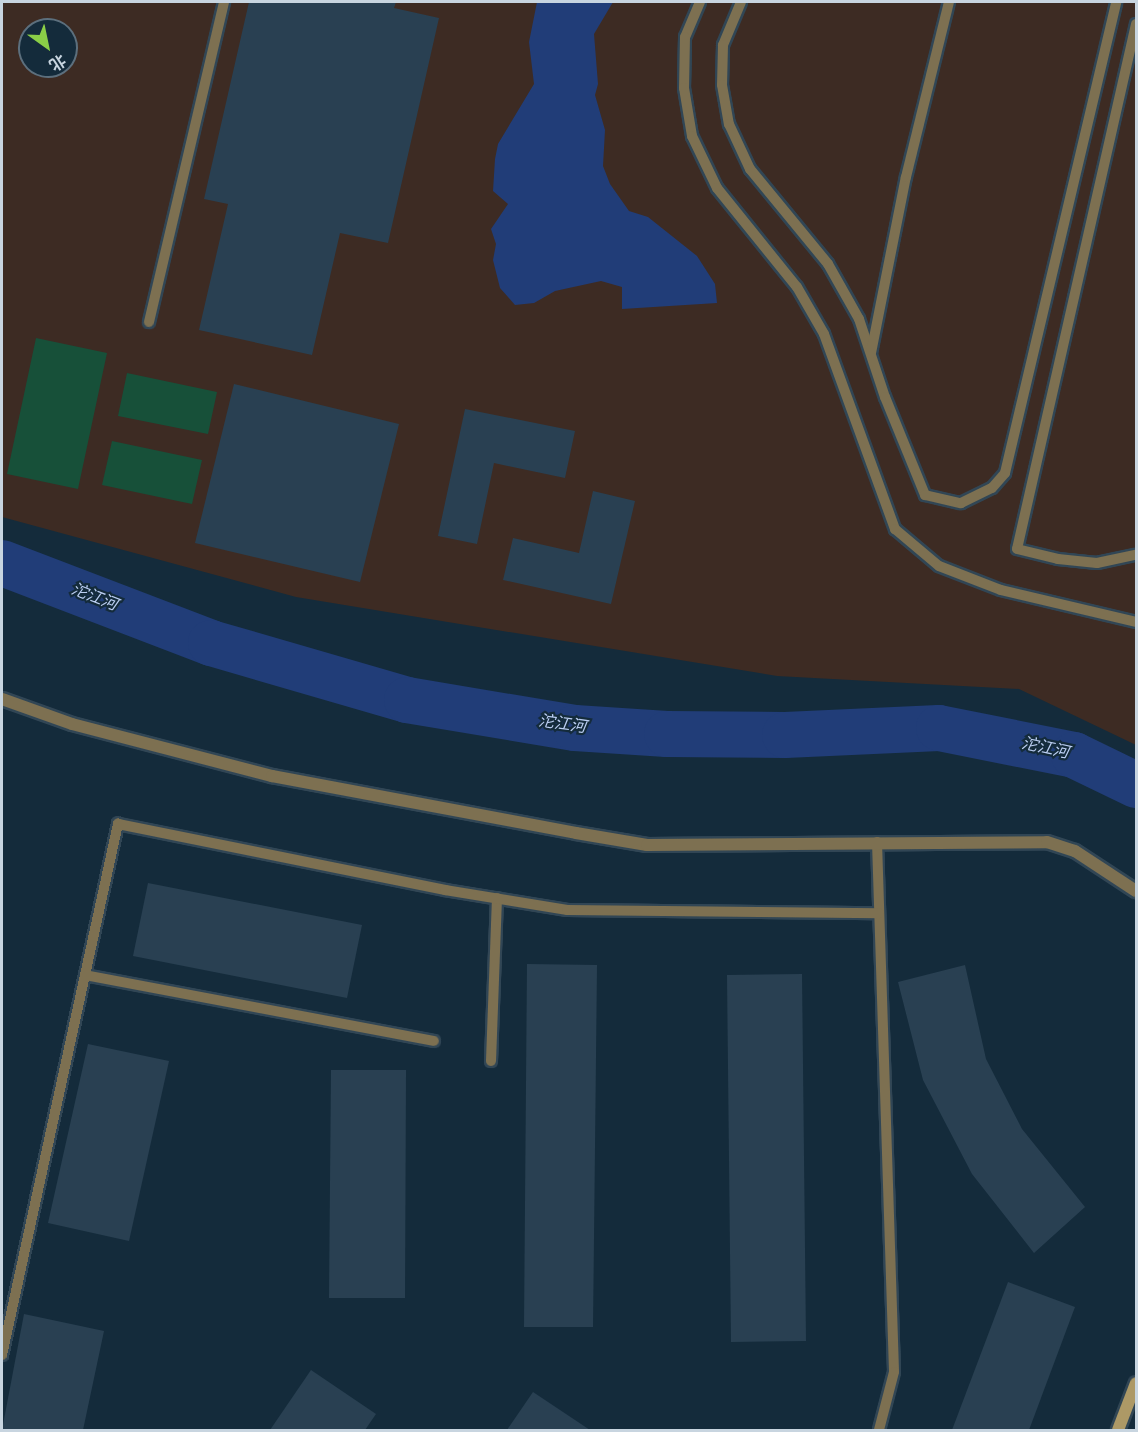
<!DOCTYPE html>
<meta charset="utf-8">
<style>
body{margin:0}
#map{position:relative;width:1138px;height:1432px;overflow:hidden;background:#142b3b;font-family:Overpass,"Noto Sans SC",sans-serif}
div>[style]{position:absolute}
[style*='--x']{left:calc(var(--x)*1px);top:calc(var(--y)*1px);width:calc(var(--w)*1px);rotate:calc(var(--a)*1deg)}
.industrial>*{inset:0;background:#3d2b23}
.green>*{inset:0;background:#175039}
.water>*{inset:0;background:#213d78}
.river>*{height:46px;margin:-23px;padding:0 23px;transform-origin:23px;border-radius:23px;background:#213d78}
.building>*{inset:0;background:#294052}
.roads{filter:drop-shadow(2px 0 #314655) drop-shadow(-2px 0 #314655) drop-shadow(0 2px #314655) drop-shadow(0 -2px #314655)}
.lane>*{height:10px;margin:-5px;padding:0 5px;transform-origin:5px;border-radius:5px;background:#7d7051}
.street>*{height:12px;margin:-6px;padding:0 6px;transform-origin:6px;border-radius:6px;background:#7d7051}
.secondary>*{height:12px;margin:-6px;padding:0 6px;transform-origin:6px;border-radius:6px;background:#ad9966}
span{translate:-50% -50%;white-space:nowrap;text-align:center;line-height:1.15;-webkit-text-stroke:4.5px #142b3b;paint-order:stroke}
.water-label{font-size:16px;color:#bbcef2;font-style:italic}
.frame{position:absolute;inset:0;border:3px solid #c8d5e0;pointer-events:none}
.north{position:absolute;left:18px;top:18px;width:60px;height:60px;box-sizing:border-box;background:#142b3b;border:2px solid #5c6f7d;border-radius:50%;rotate:147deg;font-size:16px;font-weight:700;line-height:24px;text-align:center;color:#c8d5e0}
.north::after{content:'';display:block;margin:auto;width:21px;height:27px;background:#8ace47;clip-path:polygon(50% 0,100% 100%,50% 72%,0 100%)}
</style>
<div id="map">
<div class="industrial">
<div style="clip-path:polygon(evenodd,2px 2px,1136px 2px,1136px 745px,1019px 689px,777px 676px,296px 597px,2px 517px,2px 2px,30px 30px,66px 30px,66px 66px,30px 66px,30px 30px)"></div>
</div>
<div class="green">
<div style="clip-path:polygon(36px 338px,107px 353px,78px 489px,7px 474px)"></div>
<div style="clip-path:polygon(127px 373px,217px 392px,208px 434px,118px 416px)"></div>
<div style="clip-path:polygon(112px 441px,202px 460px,192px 504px,102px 485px)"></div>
</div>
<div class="water">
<div style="clip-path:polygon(537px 2px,613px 2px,594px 34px,598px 84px,595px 95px,605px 130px,603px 166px,610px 184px,629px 211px,648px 217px,697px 256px,715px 284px,717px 303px,622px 309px,622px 287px,601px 281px,555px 291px,534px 303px,515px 305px,500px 288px,493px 260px,496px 244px,491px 229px,508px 204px,493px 191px,495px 159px,498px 144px,534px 84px,529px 42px)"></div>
</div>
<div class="river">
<div style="--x:2;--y:563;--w:224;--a:20.9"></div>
<div style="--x:211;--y:643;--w:204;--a:16.2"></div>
<div style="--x:407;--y:700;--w:170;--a:9.5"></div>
<div style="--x:575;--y:728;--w:92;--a:3.7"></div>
<div style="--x:667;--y:734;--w:118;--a:0.5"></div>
<div style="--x:785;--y:735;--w:154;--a:-2.6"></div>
<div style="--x:939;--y:728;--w:138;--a:11.3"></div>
<div style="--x:1074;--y:755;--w:69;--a:25.8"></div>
</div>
<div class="building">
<div style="clip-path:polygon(249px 2px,396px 2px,394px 8px,439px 18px,388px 243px,340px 233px,312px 355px,199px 330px,228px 204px,204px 199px)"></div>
<div style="clip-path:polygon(234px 384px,399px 424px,360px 582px,195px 543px)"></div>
<div style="clip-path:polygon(465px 409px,575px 431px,565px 478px,494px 463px,477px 544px,438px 536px)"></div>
<div style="clip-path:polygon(593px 491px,635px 501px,611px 604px,503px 580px,513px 538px,579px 553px)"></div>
<div style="clip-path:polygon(148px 883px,362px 925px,347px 998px,133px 956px)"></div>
<div style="clip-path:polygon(527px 964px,597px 965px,593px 1327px,524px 1327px)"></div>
<div style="clip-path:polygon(965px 965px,986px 1059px,1022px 1129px,1085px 1207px,1034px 1253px,972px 1174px,923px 1080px,898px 982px)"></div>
<div style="clip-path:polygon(802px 974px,806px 1341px,731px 1342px,727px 975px)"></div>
<div style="clip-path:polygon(88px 1044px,169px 1061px,129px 1241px,48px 1223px)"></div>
<div style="clip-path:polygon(331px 1070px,406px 1070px,405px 1298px,329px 1298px)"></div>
<div style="clip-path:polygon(1008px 1282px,1075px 1307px,1029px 1430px,952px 1430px)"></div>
<div style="clip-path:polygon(24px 1314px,104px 1331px,83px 1430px,2px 1430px)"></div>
<div style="clip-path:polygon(311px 1370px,376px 1414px,365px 1430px,270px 1430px)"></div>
<div style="clip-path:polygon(533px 1392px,590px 1430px,507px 1430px)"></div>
</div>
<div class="roads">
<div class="lane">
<div style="--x:700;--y:2;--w:38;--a:113"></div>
<div style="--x:685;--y:37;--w:51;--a:91.1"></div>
<div style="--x:684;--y:88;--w:49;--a:80.5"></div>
<div style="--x:692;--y:136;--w:58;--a:64.3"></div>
<div style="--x:717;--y:188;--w:127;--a:51.1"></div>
<div style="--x:797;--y:287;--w:54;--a:60.1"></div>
<div style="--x:824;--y:334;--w:208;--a:70"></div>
<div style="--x:895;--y:529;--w:57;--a:40.1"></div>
<div style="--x:939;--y:566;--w:66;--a:21.2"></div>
<div style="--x:1001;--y:590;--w:139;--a:13.3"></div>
<div style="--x:741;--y:2;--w:47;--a:112.7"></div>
<div style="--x:723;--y:45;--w:40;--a:91.4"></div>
<div style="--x:722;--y:85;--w:40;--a:80"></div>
<div style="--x:729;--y:124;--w:50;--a:65"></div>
<div style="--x:750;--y:169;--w:123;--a:50.6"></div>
<div style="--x:828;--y:264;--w:63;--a:60.6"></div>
<div style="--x:859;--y:319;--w:82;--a:71.6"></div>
<div style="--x:885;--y:397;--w:106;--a:67.8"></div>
<div style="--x:925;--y:495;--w:37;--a:13"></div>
<div style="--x:961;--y:503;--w:34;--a:-26"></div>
<div style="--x:992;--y:488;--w:20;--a:-49"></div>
<div style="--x:1005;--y:473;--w:484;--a:-76.7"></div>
<div style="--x:1136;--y:24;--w:538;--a:102.77"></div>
<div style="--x:1017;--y:549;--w:42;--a:13.7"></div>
<div style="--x:1058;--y:559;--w:39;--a:6"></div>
<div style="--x:1097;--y:563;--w:40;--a:-12"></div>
<div style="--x:149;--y:322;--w:329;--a:-76.8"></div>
<div style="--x:871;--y:353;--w:179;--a:-78.8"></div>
<div style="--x:906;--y:177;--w:180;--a:-76.2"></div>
<div style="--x:877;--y:842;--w:530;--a:88.16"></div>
<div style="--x:894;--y:1372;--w:60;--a:104.5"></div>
<div style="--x:85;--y:975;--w:355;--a:10.7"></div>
<div style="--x:491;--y:1061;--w:163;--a:-87.9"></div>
<div style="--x:2;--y:1355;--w:544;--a:-77.68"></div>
<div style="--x:118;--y:824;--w:334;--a:11.4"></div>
<div style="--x:445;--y:890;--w:124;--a:9.3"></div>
<div style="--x:567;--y:910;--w:312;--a:0.6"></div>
</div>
<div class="street">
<div style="--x:2;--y:699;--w:74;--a:19.7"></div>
<div style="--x:72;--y:724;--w:207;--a:14.6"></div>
<div style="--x:272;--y:776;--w:309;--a:10.6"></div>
<div style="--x:576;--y:833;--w:72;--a:9.6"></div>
<div style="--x:647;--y:845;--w:400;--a:-0.4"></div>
<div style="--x:1047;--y:842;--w:29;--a:18"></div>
<div style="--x:1075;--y:851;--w:73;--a:33.3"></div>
</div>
<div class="secondary">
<div style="--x:1118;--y:1430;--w:50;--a:-69"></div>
</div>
</div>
<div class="water-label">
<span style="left:94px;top:598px;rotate:21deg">沱江河</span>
<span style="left:562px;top:725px;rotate:8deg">沱江河</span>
<span style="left:1045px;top:749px;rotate:12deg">沱江河</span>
</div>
<div class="frame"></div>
<div class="north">北</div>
</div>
